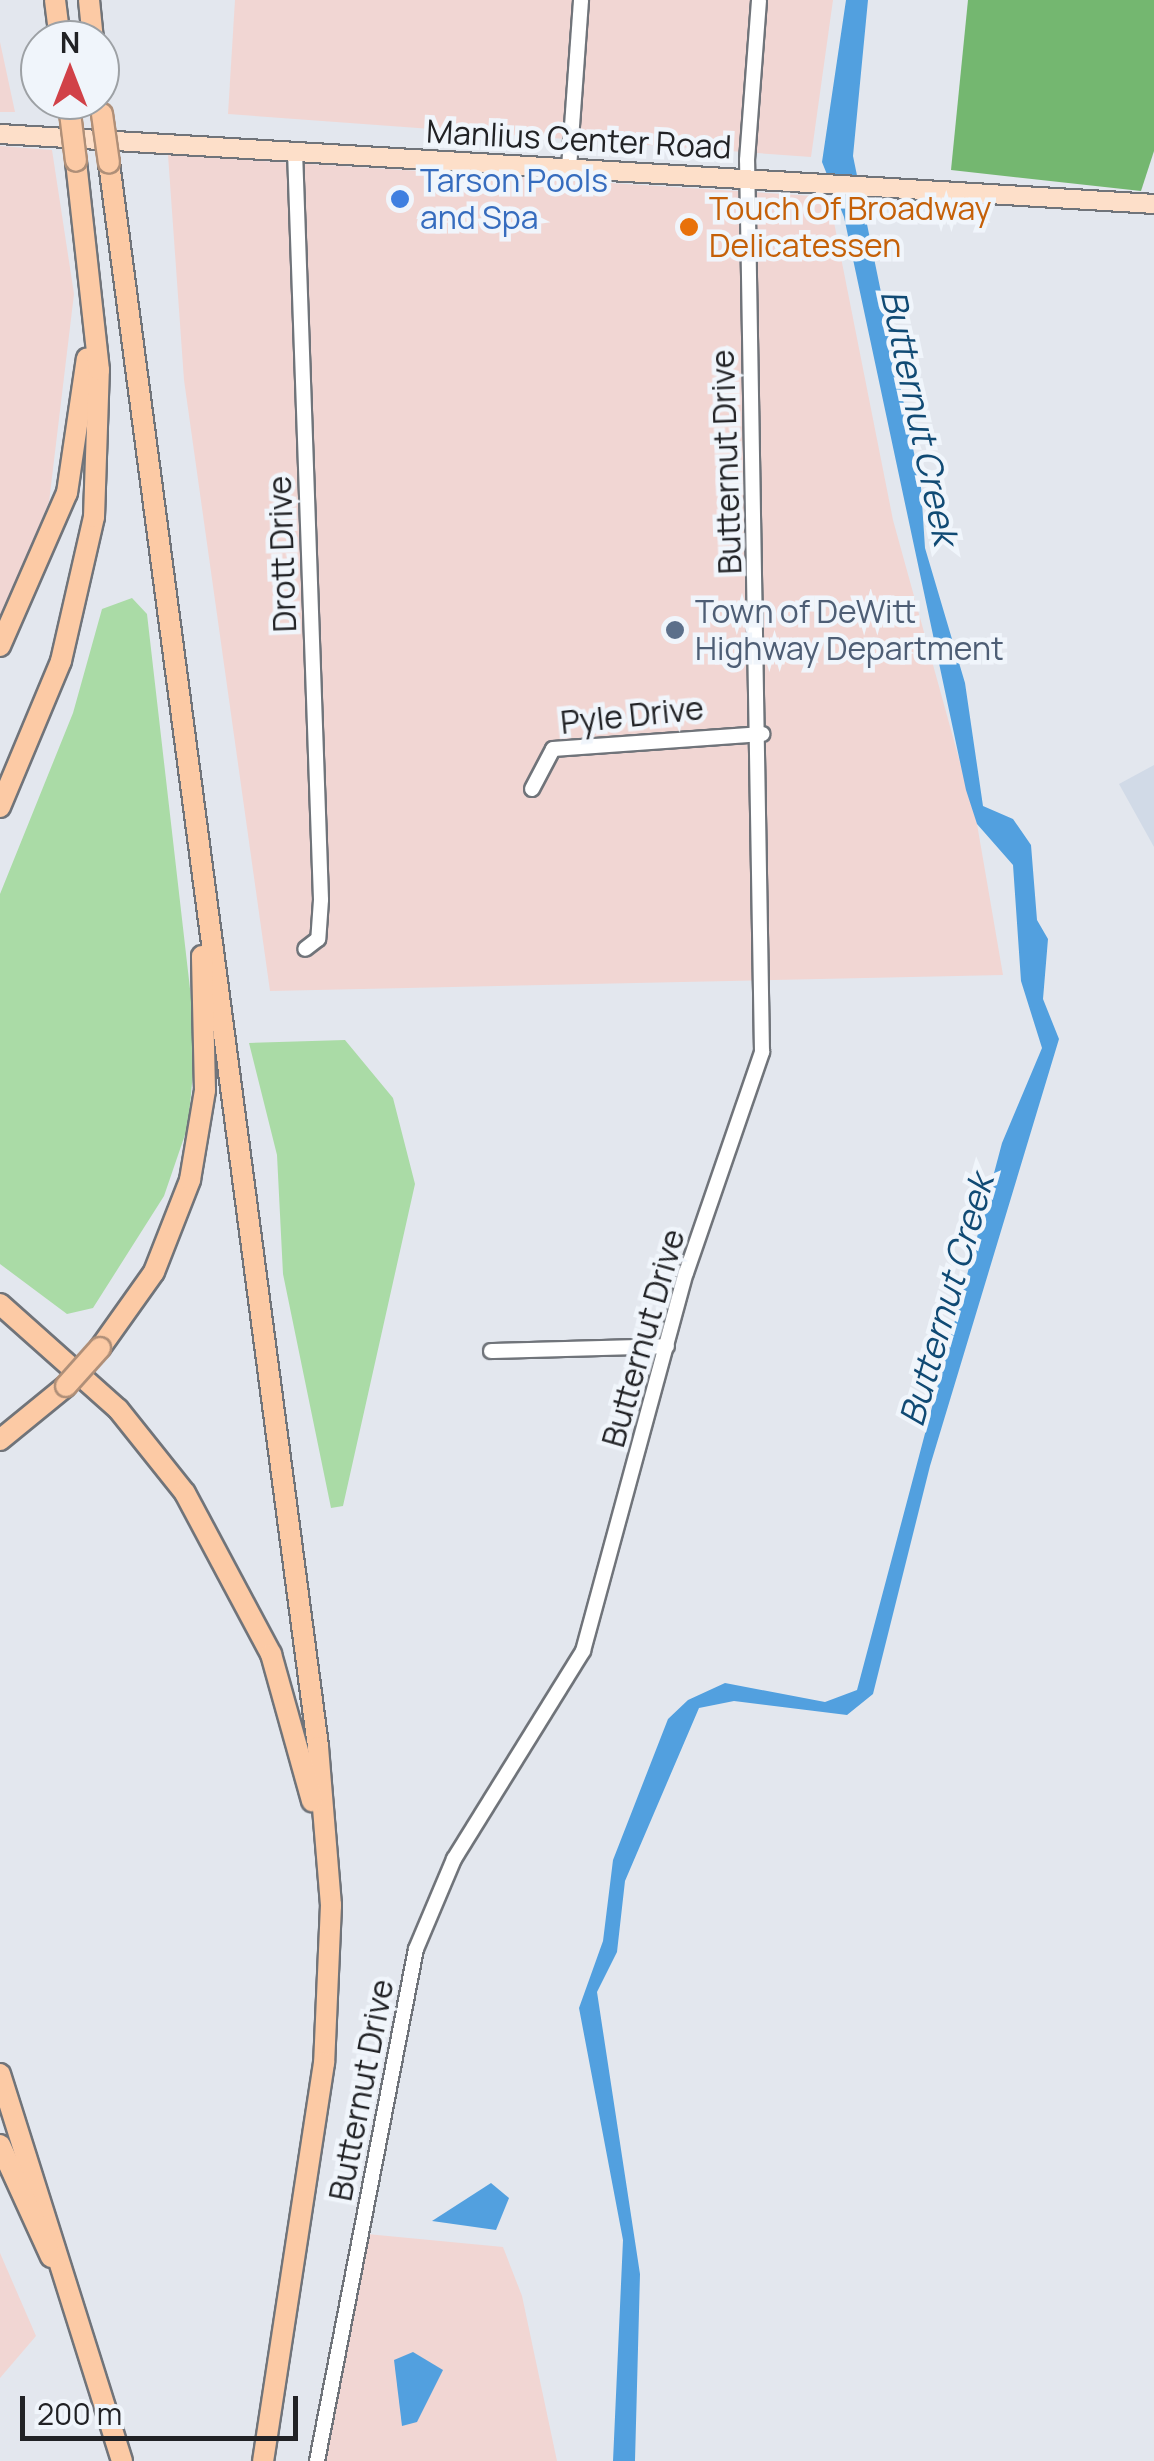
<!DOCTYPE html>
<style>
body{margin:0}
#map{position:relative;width:1154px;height:2461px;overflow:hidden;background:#e3e7ee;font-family:Manrope,sans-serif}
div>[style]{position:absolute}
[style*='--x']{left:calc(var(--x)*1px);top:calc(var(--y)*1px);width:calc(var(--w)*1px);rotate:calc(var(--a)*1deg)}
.commercial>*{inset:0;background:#f1d6d3}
.built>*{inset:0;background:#d1dae7}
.green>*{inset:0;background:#aadba6}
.forest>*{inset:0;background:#74b770}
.water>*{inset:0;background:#52a0df}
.roads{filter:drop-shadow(2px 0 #70747a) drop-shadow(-2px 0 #70747a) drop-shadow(0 2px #70747a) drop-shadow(0 -2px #70747a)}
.minor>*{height:14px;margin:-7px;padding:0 7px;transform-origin:7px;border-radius:7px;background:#fff}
.major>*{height:18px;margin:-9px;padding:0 9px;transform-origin:9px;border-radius:9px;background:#fddfc9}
.highway>*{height:20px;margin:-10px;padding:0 10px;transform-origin:10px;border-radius:10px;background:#fccaa5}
.bridges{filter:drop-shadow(2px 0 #af8f78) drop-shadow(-2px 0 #af8f78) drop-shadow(0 2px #af8f78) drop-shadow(0 -2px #af8f78)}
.highway-bridge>*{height:20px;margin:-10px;padding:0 10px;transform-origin:10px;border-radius:10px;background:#fccaa5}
.dots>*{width:28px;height:28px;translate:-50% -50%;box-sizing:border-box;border:5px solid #f0f5fb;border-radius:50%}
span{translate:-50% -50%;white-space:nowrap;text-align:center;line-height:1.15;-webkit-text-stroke:9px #f0f5fb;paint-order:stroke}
.street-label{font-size:32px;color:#212225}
.shop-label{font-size:32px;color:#366cbe}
.left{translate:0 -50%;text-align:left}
.food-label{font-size:32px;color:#c56008}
.service-label{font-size:32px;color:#4e5e75}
.water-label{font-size:35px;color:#104a74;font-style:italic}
.north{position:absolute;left:20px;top:20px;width:100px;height:100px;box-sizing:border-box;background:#f0f5fb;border:2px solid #9da1a5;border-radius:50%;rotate:0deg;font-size:28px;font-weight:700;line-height:40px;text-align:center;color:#212225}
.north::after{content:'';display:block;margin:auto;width:35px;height:45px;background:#d14148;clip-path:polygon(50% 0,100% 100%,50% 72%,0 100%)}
.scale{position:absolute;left:20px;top:2396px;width:278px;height:45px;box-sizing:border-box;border:5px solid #212225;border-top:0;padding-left:12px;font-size:30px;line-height:35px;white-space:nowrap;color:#212225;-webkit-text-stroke:8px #f0f5fb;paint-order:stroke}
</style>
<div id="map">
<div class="commercial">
<div style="clip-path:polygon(235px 0,833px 0,811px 157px,228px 114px)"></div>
<div style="clip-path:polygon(0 42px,15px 112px,0 112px)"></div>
<div style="clip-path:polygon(0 146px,52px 150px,74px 294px,49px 502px,0 621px)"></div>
<div style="clip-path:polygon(168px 155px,829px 197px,893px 520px,977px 824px,1003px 975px,270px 991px,184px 380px)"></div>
<div style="clip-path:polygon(367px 2234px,503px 2247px,522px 2296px,557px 2461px,323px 2461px)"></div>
<div style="clip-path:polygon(0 2253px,36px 2336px,0 2378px)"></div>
</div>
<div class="built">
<div style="clip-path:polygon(1154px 765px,1154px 847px,1119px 784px)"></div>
</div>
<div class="green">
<div style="clip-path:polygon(132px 598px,147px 614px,196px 1041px,188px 1126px,164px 1196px,93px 1308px,67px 1314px,0 1264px,0 894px,73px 713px,102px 609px)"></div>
<div style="clip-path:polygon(345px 1040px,393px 1098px,415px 1184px,343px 1506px,331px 1508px,283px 1274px,277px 1155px,249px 1043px)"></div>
</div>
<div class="forest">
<div style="clip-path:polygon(968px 0,1154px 0,1154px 151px,1141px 191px,951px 170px)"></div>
</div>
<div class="water">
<div style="clip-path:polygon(846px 0,868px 0,853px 156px,921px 487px,925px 548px,965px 683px,983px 806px,1013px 819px,1031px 845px,1037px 920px,1048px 939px,1043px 999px,1059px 1039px,930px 1466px,873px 1694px,847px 1715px,734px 1701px,699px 1708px,625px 1881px,617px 1952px,597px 1992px,640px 2274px,635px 2461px,613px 2461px,623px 2240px,579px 2008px,603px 1941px,613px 1860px,668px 1719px,688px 1700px,725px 1683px,825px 1702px,857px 1690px,1002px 1143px,1042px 1048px,1021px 981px,1013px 865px,977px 824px,966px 790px,844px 217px,822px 162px)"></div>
<div style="clip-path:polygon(491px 2183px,509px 2198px,496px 2230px,432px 2221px)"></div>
<div style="clip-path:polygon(413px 2352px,443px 2370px,417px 2422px,402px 2426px,394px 2360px)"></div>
</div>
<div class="roads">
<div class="minor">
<div style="--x:295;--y:151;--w:749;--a:88.01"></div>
<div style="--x:321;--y:900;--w:39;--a:94"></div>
<div style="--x:318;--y:939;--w:16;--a:142"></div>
<div style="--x:569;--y:168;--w:168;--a:-85.9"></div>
<div style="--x:532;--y:789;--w:45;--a:-62.3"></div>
<div style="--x:553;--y:749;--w:210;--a:-4.1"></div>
<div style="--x:491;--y:1351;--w:176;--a:-1.6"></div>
<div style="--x:317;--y:2461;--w:521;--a:-79.06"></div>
<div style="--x:416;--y:1949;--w:98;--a:-67.1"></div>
<div style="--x:454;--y:1859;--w:245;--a:-58.2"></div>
<div style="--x:583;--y:1651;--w:392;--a:-74.8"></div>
<div style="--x:686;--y:1273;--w:234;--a:-71"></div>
<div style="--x:762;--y:1052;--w:892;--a:-90.96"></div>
<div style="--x:747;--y:160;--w:160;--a:-85.7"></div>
</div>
<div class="major">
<div style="--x:0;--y:134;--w:1156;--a:3.47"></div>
</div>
<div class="highway">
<div style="--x:55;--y:0;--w:40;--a:82.9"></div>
<div style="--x:89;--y:0;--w:40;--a:84.3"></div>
<div style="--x:109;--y:163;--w:1598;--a:82.48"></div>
<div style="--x:318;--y:1747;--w:159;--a:85.3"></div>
<div style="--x:331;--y:1905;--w:158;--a:92.5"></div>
<div style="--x:324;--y:2063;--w:403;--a:98.7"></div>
<div style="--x:0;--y:646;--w:167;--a:-66.4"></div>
<div style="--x:67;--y:493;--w:136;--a:-81.6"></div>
<div style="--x:0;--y:807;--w:158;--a:-67.3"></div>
<div style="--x:61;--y:661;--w:148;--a:-77.1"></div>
<div style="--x:94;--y:517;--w:147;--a:-88.1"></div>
<div style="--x:99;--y:370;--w:210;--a:-96.3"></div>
<div style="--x:0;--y:1304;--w:158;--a:41.7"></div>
<div style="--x:118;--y:1409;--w:107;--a:51.4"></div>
<div style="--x:185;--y:1493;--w:183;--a:61.9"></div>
<div style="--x:271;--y:1654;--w:153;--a:74.4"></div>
<div style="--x:100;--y:1348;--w:93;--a:-54.6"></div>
<div style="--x:154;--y:1272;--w:99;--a:-68.6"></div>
<div style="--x:190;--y:1180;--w:91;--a:-80.5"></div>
<div style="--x:205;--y:1090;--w:134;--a:-91.3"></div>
<div style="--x:0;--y:1440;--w:85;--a:-39.3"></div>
<div style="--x:0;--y:2074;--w:406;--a:72.5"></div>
<div style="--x:0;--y:2145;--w:123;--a:65.5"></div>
</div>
</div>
<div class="bridges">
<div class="highway-bridge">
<div style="--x:70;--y:113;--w:48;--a:82.9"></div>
<div style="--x:102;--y:114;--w:49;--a:81.9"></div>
<div style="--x:66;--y:1386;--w:51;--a:-48.2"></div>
</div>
</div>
<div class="dots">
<div style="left:400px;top:199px;background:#3f7fe0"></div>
<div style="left:689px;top:227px;background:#e8710a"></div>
<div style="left:675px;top:630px;background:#5c6f8a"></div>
</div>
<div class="street-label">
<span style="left:579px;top:139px;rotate:3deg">Manlius Center Road</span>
<span style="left:726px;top:462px;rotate:-92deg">Butternut Drive</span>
<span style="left:282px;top:554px;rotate:-92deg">Drott Drive</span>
<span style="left:632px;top:715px;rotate:-6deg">Pyle Drive</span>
<span style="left:643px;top:1338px;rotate:-74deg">Butternut Drive</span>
<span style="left:361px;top:2090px;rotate:-79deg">Butternut Drive</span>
</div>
<div class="shop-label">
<span class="left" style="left:420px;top:199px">Tarson Pools<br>and Spa</span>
</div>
<div class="food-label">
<span class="left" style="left:709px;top:227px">Touch Of Broadway<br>Delicatessen</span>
</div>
<div class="service-label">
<span class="left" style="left:695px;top:630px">Town of DeWitt<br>Highway Department</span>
</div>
<div class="water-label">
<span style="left:920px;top:417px;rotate:78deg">Butternut Creek</span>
<span style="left:946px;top:1300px;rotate:-74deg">Butternut Creek</span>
</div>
<div class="north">N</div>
<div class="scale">200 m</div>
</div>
